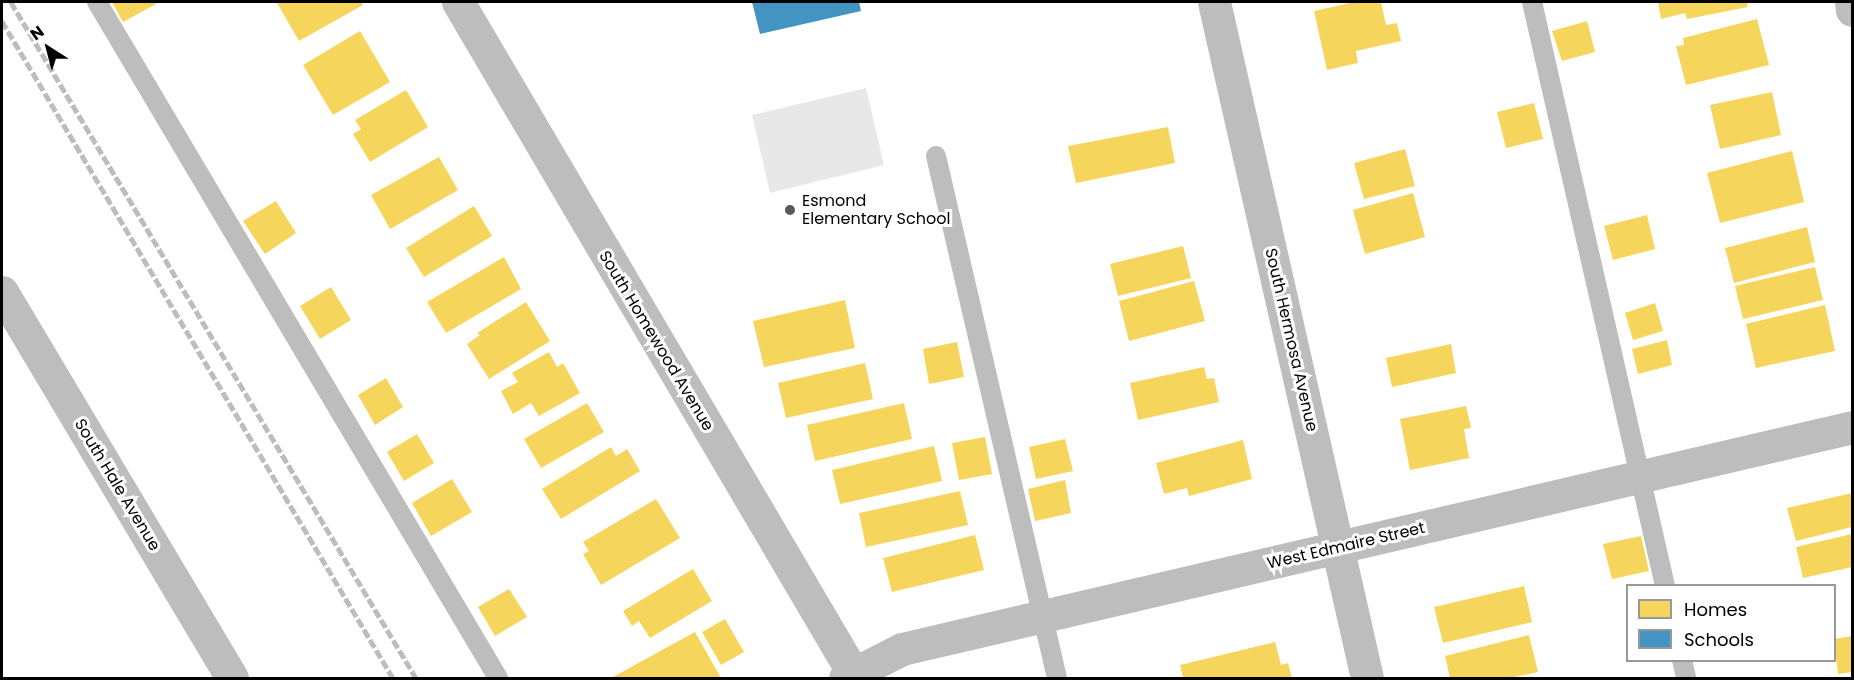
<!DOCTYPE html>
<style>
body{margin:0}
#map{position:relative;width:1854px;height:680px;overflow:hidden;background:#fff;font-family:Poppins,sans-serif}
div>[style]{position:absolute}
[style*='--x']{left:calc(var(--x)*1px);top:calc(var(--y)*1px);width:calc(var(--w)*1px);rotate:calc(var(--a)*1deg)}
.green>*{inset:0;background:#e8e8e8}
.homes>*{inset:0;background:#f6d55c}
.schools>*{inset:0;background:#4393c3}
.service>*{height:20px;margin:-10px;padding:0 10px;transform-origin:10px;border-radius:10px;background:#bdbdbd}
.minor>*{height:33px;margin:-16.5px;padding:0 16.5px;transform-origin:16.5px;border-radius:16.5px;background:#bdbdbd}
.rail>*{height:4.5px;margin-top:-2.25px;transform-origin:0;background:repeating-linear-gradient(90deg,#bdbdbd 0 9px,transparent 0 12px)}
.dots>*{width:16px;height:16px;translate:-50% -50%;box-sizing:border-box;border:3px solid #fff;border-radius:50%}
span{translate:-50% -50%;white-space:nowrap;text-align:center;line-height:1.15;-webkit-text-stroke:6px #fff;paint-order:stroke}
.poi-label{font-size:16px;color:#000}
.left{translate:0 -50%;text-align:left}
.street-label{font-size:16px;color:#000}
.frame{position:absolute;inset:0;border:3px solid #000;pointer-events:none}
.legend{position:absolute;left:1626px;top:584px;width:210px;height:78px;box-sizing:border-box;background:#fff;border:2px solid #999;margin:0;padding:8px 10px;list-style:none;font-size:18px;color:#000}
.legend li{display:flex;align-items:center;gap:12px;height:30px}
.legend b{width:30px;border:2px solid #999}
.north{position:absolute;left:18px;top:18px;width:60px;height:60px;-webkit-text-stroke:4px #fff;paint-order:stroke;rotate:324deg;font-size:16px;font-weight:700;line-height:24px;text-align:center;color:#000}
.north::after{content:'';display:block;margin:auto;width:21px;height:27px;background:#000;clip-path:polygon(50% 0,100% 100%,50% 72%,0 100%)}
</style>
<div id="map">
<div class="green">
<div style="clip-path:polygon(866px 88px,884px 165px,770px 193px,752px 115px)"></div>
</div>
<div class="homes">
<div style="clip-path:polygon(112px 2px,154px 2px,156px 4px,123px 22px)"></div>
<div style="clip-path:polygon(280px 2px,361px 2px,363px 5px,299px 41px,277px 3px)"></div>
<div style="clip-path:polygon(1355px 2px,1381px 2px,1386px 25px,1397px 23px,1401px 41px,1356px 51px,1358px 63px,1327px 70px,1314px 11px)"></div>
<div style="clip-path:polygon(1658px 2px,1747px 2px,1748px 7px,1687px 19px,1685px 13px,1661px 19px)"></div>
<div style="clip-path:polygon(1757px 19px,1769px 65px,1686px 85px,1676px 46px,1684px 45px,1683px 38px)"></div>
<div style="clip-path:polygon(1587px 21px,1595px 52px,1562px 61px,1552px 31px)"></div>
<div style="clip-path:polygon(360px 31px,390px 82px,333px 115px,303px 65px)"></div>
<div style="clip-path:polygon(406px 90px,428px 127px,370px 162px,353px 134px,361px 129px,355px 120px)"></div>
<div style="clip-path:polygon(1772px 92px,1781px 135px,1720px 149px,1710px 105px)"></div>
<div style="clip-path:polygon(1534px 103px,1543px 139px,1506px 148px,1497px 112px)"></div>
<div style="clip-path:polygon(1168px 127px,1175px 163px,1076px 183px,1068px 146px)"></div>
<div style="clip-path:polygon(1405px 149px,1415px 186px,1364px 199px,1354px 163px)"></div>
<div style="clip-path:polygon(1792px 151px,1804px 202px,1720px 223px,1707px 173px)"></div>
<div style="clip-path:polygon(439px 157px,458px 190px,390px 229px,371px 195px)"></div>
<div style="clip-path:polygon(1413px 193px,1425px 237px,1365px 254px,1353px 210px)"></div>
<div style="clip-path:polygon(276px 201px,296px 233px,265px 254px,243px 221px)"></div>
<div style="clip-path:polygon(474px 206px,492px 236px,424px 277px,406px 248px)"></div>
<div style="clip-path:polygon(1647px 215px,1655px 249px,1613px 260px,1604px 226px)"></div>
<div style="clip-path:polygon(1807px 227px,1815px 262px,1734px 283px,1725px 248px)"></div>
<div style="clip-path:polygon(1183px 246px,1191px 278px,1118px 296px,1110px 264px)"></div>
<div style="clip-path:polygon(504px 257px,521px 289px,446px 333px,427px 302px)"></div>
<div style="clip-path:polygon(1815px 267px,1823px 300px,1743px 319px,1735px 286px)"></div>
<div style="clip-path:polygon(1194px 281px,1205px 321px,1129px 341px,1119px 301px)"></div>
<div style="clip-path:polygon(331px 287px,351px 320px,320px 339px,300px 306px)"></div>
<div style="clip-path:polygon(845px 300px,855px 348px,764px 367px,753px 321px)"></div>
<div style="clip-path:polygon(526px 302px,550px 341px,489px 379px,467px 344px,480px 335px,477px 333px)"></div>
<div style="clip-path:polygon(1655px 303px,1663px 331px,1633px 340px,1625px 313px)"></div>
<div style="clip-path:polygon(1825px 305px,1835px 351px,1756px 368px,1746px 324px)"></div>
<div style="clip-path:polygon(1667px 340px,1672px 365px,1638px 374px,1632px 349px)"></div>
<div style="clip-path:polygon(957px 342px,964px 377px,929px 384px,923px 349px)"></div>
<div style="clip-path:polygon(1451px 344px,1456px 373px,1392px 387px,1386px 358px)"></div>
<div style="clip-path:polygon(549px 352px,557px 367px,563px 363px,580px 393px,539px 416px,531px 403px,513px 414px,501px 391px,518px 382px,512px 373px)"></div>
<div style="clip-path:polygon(865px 363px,873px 399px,786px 418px,778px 383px)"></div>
<div style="clip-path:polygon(1204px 367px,1207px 379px,1214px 378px,1219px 402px,1138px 420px,1130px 383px)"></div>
<div style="clip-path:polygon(386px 378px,403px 407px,375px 425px,358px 395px)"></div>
<div style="clip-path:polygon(587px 403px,604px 432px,541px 468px,524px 439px)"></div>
<div style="clip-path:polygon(904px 403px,912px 439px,815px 461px,807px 425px)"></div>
<div style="clip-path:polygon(1466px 406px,1471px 428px,1464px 429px,1469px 458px,1410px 470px,1400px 419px)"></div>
<div style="clip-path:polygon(417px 434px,434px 463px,404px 481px,387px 452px)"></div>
<div style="clip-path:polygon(985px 437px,992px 474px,959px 480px,952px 443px)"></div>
<div style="clip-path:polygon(1065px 439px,1073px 471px,1036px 479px,1029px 447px)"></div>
<div style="clip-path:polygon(1243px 440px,1252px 479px,1189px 496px,1187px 488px,1164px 494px,1156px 463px)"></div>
<div style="clip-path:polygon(934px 446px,942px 481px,840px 504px,832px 470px)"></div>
<div style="clip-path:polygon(611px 447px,616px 456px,627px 449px,640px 471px,561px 519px,542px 489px)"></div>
<div style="clip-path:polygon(452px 479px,472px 512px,431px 536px,412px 503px)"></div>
<div style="clip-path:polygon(1065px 480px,1071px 513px,1035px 521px,1028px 489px)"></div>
<div style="clip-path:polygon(960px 491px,968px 525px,866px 547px,859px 513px)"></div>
<div style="clip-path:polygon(1852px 493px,1852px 527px,1796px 541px,1787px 508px)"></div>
<div style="clip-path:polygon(656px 499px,680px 538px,601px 585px,583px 554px,589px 551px,583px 542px)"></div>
<div style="clip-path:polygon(1852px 534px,1852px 567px,1803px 578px,1796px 547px)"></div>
<div style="clip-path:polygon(975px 535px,984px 570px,892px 592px,883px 558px)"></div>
<div style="clip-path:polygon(1641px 536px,1649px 571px,1612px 579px,1603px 544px)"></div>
<div style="clip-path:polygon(693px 569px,712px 601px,650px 638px,639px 621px,632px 626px,623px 611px)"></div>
<div style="clip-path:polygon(1524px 586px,1532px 622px,1443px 643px,1434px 607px)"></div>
<div style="clip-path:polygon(509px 589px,527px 617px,495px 636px,478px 607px)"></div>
<div style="clip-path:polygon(725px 619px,744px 652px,721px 665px,702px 632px)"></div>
<div style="clip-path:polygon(695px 632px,721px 678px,611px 678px)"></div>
<div style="clip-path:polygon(1529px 635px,1538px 672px,1510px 678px,1450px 678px,1445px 656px)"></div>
<div style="clip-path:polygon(1852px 636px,1852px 672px,1838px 674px,1834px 639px)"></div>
<div style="clip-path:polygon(1275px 642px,1281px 665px,1288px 663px,1292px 678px,1183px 678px,1180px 665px)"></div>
</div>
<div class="schools">
<div style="clip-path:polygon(752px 2px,859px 2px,861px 11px,760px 34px)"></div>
</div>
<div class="service">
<div style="--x:97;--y:2;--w:786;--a:59.32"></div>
<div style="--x:1532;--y:2;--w:599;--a:77.17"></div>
<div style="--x:936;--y:156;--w:536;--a:76.95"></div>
<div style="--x:1682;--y:660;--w:18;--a:77"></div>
</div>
<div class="minor">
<div style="--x:458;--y:2;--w:784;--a:59.51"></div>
<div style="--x:1214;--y:2;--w:693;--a:77.25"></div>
<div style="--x:1851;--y:2;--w:8;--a:83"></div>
<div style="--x:2;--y:292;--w:449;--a:59.2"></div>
<div style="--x:845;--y:678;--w:64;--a:-27"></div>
<div style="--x:902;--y:649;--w:976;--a:-13.15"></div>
</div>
<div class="rail">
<div style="--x:11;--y:2;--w:788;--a:59.07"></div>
<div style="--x:2;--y:21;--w:765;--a:59.24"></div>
</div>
<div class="dots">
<div style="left:790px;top:210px;background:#595959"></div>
</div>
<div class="poi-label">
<span class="left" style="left:802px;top:210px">Esmond<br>Elementary School</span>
</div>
<div class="street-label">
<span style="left:1291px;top:340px;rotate:77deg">South Hermosa Avenue</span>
<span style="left:656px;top:341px;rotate:59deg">South Homewood Avenue</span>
<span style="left:117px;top:485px;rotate:59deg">South Hale Avenue</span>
<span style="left:1346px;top:546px;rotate:-13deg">West Edmaire Street</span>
</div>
<div class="frame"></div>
<ul class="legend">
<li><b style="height:16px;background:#f6d55c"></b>Homes</li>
<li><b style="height:16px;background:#4393c3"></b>Schools</li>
</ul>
<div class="north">N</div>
</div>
